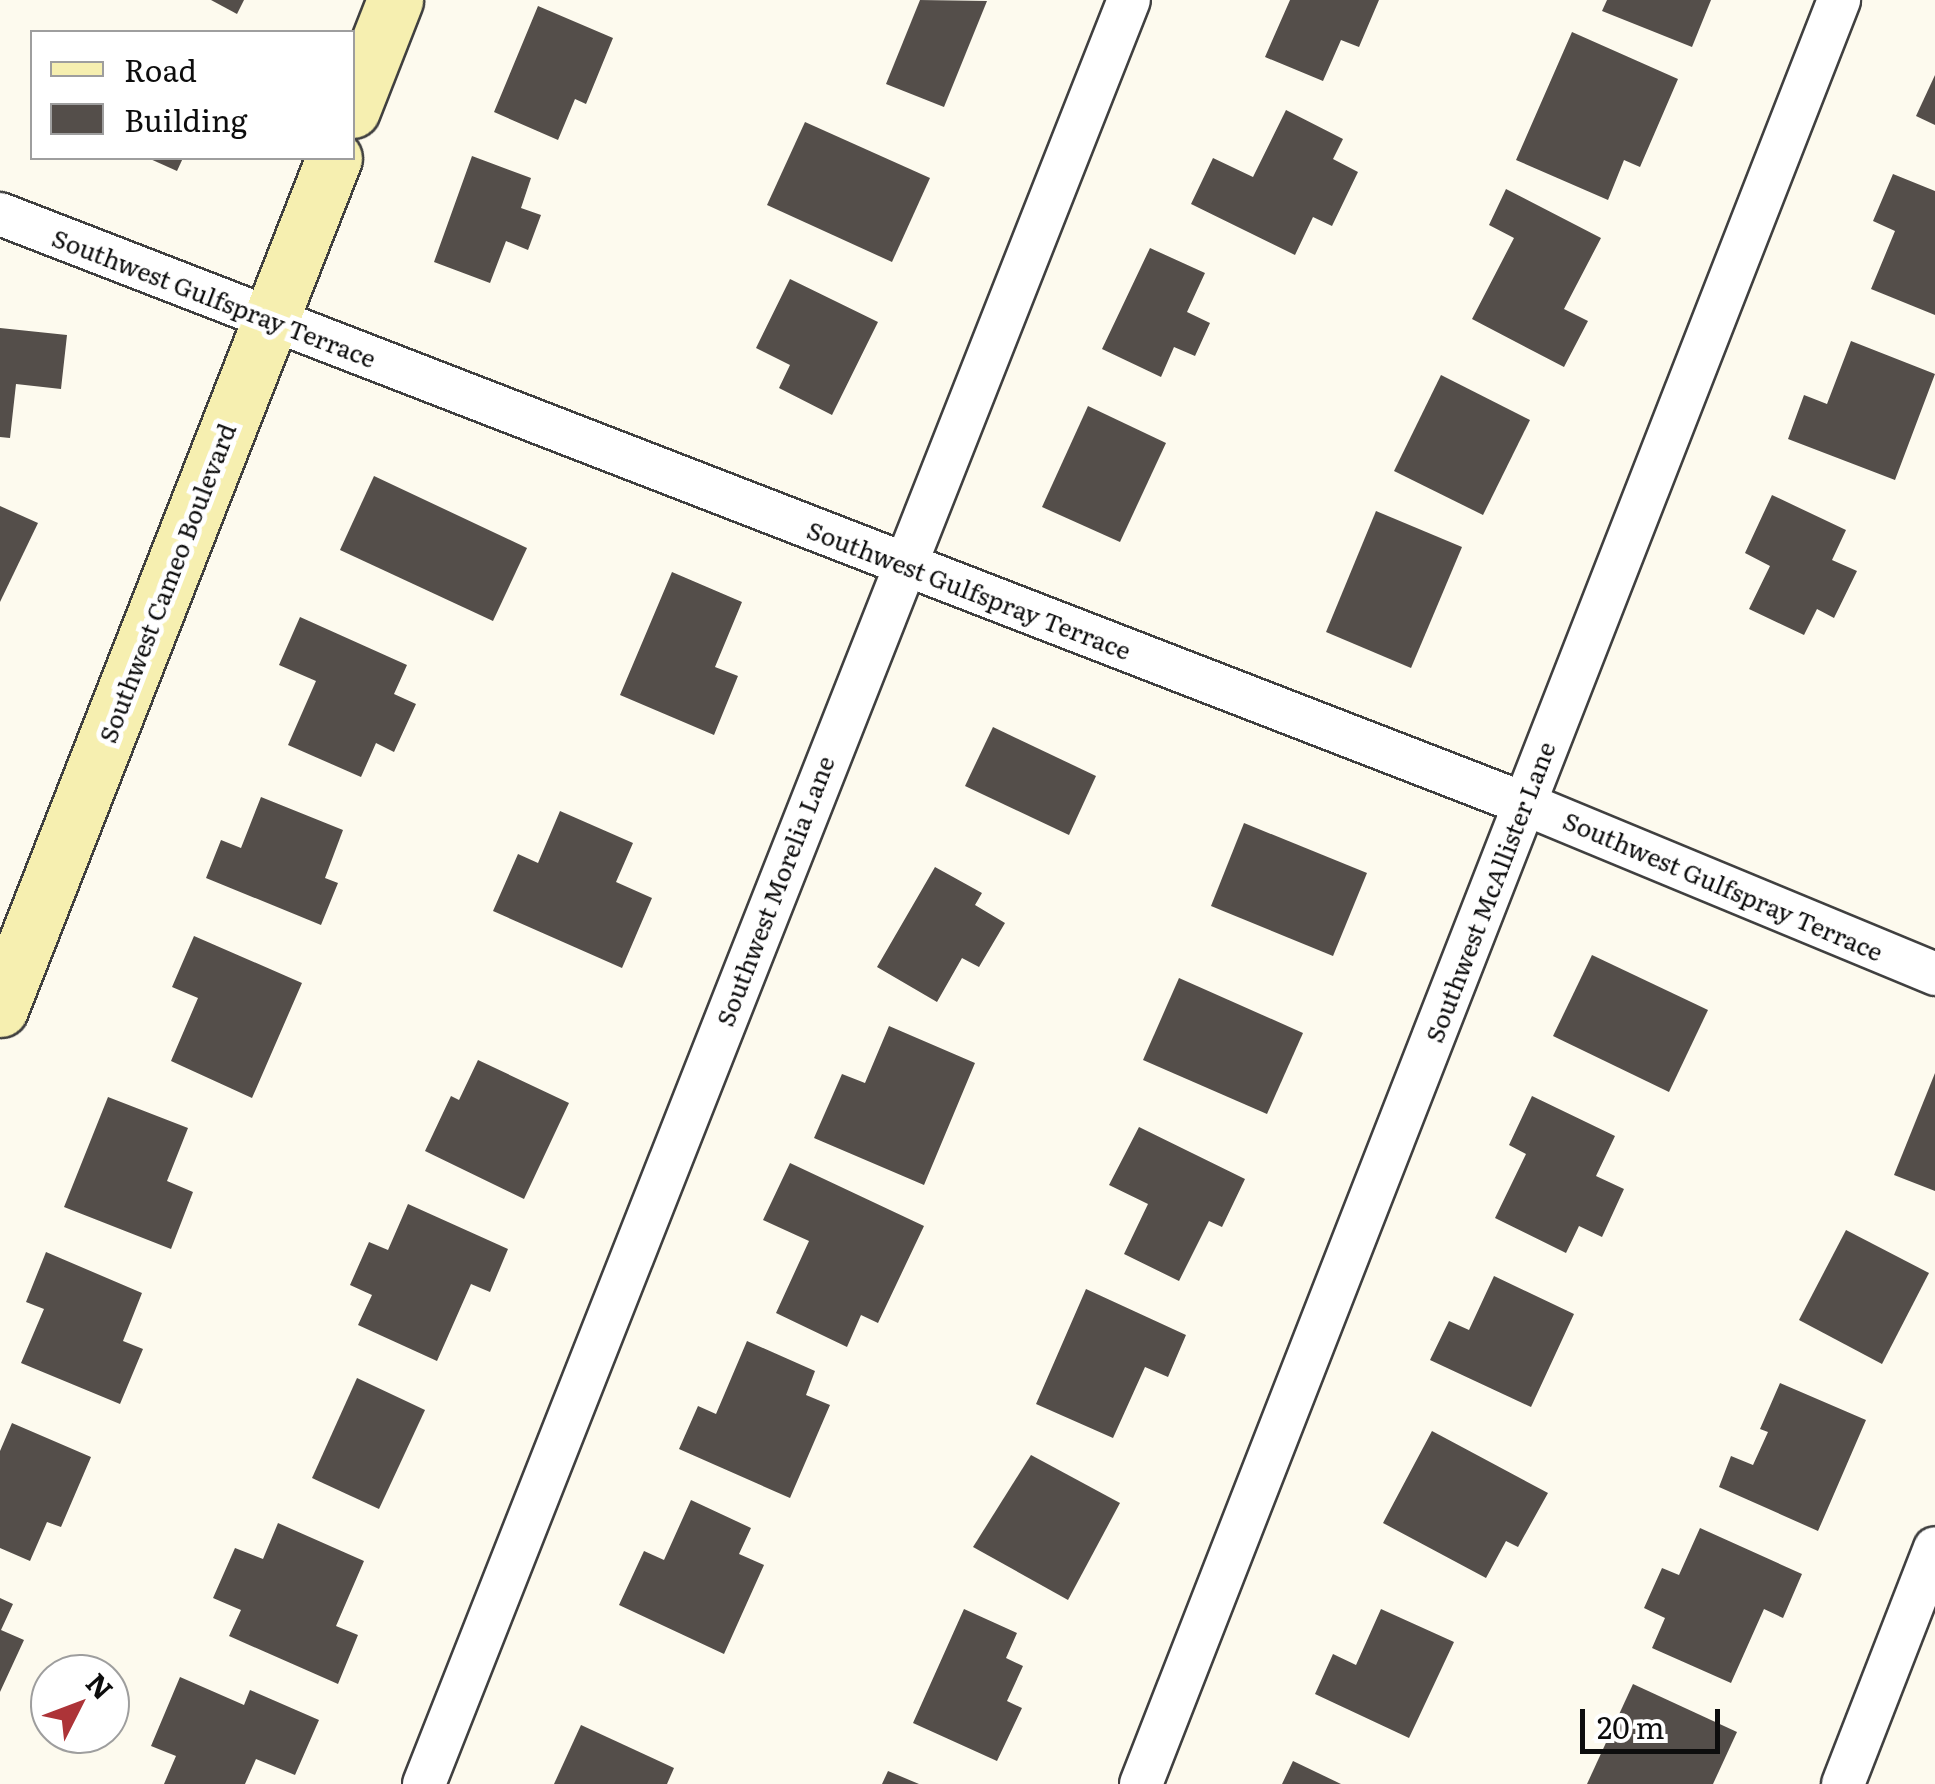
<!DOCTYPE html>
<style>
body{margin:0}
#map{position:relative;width:1935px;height:1784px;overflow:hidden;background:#fdfaee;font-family:Literata,serif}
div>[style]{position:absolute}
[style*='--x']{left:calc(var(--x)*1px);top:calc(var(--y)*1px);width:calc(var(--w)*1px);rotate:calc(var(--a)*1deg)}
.building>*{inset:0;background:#544e4a}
.roads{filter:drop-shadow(2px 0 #404040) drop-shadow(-2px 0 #404040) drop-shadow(0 2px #404040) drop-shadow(0 -2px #404040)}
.street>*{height:42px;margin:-21px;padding:0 21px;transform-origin:21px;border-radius:21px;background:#fff}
.secondary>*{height:55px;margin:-27.5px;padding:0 27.5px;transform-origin:27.5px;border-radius:27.5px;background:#f6efb0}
span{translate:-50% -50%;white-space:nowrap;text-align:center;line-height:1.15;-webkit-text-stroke:10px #fff;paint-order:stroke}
.street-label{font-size:25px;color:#0d0d0d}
.legend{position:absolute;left:30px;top:30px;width:325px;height:130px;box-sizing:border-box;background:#fff;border:2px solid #9e9e9e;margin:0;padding:12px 18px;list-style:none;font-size:30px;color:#0d0d0d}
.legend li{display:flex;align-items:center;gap:20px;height:50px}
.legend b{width:50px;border:2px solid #9e9e9e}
.north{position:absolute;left:30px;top:1654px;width:100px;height:100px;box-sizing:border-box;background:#fff;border:2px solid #9e9e9e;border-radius:50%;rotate:48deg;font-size:28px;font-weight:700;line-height:40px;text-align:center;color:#0d0d0d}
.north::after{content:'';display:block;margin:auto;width:35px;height:45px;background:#ad3438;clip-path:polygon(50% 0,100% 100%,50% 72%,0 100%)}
.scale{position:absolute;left:1580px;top:1709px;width:140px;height:45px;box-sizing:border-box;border:5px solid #0d0d0d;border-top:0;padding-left:12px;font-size:30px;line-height:35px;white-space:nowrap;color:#0d0d0d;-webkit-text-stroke:8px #fff;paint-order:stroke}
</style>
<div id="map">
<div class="building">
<div style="clip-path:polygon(211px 0,244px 0,237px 14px)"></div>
<div style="clip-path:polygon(920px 0,987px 1px,944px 107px,886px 84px)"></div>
<div style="clip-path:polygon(1290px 0,1379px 0,1359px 47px,1341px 40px,1323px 81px,1265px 57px)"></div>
<div style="clip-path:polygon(1607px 0,1711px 0,1692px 47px,1602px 11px)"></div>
<div style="clip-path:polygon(538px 6px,613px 38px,586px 104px,575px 99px,558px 140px,494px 112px)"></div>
<div style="clip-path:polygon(1572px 32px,1678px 79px,1640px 167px,1624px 160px,1608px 200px,1516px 160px)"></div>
<div style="clip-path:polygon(1935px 75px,1935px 125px,1916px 116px)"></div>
<div style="clip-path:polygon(1286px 110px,1343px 139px,1333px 159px,1358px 172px,1332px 226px,1313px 217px,1295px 255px,1191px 204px,1213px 158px,1253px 177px)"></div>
<div style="clip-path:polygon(805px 122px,930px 178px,892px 262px,767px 205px)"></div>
<div style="clip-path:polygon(472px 156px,531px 178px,521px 208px,541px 215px,528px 250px,506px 241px,490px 283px,434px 262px)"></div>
<div style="clip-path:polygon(148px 158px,183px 158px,177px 171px)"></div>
<div style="clip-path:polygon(1893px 174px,1935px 191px,1935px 315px,1871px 289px,1895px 231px,1873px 221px)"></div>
<div style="clip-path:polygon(1506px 189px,1601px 238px,1564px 309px,1588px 321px,1564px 367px,1472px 319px,1514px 238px,1489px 225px)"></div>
<div style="clip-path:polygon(1150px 248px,1205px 273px,1187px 312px,1210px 323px,1195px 356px,1174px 347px,1161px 377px,1102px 349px)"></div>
<div style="clip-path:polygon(790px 279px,878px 322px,832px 415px,779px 388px,790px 365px,756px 348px)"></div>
<div style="clip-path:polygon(0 328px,67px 335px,61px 389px,16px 384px,10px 438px,0 437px)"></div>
<div style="clip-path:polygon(1851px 341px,1935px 374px,1895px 480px,1788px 439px,1804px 395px,1827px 404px)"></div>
<div style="clip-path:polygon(1441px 375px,1530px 420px,1483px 515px,1394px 471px)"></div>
<div style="clip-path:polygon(1088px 406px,1166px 443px,1120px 542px,1042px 507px)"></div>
<div style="clip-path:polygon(374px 476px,527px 548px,493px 621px,340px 550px)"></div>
<div style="clip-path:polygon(1772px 495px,1846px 530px,1832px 560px,1857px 571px,1834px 618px,1817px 609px,1804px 635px,1749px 609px,1770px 566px,1745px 553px)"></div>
<div style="clip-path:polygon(0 506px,38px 523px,0 602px)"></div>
<div style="clip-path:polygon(1376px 511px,1462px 547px,1411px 668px,1326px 632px)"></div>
<div style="clip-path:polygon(672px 572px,742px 602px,715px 667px,738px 676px,714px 735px,620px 695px)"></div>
<div style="clip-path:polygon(300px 617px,407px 665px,394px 694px,416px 704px,394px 752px,376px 743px,361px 777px,288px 745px,316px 681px,279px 665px)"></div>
<div style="clip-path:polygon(993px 727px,1096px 776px,1069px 835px,965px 786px)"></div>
<div style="clip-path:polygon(261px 797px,343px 830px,325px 878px,338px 883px,321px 925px,206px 878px,221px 840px,241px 848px)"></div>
<div style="clip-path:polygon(560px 811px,633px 843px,616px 882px,652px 898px,622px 968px,493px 911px,518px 854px,538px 863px)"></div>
<div style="clip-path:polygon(1244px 823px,1367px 873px,1333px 956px,1211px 906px)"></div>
<div style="clip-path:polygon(935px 867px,982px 893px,975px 905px,1005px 923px,979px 967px,962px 958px,937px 1002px,877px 967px)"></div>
<div style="clip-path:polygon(194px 936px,302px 983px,252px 1098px,171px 1061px,198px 998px,172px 987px)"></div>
<div style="clip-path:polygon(1592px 955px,1708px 1010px,1669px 1092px,1553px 1036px)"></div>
<div style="clip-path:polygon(1179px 978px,1303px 1033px,1267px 1114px,1143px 1060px)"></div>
<div style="clip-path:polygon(889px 1026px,975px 1063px,924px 1185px,814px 1138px,842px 1074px,865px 1083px)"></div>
<div style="clip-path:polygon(478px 1060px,569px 1103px,524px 1199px,425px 1151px,451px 1096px,459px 1100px)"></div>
<div style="clip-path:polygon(1935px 1073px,1935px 1191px,1894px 1175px)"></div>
<div style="clip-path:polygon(1532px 1096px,1615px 1136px,1596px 1176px,1624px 1189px,1602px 1237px,1579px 1226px,1566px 1253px,1495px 1218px,1526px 1154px,1509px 1145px)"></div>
<div style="clip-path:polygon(108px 1097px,188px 1128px,167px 1181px,193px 1192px,171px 1249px,64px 1207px)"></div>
<div style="clip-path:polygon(1139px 1127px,1245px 1179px,1222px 1227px,1209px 1221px,1179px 1281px,1124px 1254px,1148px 1204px,1109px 1185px)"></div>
<div style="clip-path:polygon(790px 1163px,924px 1226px,878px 1323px,861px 1315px,847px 1347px,776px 1313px,809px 1241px,763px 1220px)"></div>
<div style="clip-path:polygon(408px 1204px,508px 1249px,490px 1292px,471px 1284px,437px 1361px,358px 1325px,372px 1295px,350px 1285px,369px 1242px,388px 1250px)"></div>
<div style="clip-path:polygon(1846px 1230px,1929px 1273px,1882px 1364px,1799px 1320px)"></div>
<div style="clip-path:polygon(46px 1252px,142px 1293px,123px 1341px,143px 1349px,120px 1404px,21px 1363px,44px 1309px,26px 1302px)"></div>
<div style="clip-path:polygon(1494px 1276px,1574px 1314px,1531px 1407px,1430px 1360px,1449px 1321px,1469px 1330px)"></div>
<div style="clip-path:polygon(1086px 1289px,1186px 1335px,1168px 1377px,1145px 1367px,1113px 1438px,1036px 1404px)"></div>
<div style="clip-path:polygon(747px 1341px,815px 1371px,806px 1395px,830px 1405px,790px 1498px,679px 1449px,698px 1406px,716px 1414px)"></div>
<div style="clip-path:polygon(357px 1378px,425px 1410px,379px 1509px,312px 1478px)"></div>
<div style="clip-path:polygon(1780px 1383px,1866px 1420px,1818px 1531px,1719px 1487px,1731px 1456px,1753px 1465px,1768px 1432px,1760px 1429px)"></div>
<div style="clip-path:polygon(12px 1423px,91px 1457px,61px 1527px,47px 1522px,30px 1561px,0 1548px,0 1451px)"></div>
<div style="clip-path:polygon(1432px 1431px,1548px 1493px,1518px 1547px,1506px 1541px,1486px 1578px,1383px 1523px)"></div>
<div style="clip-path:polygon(1031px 1455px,1120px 1503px,1068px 1600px,973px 1547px)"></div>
<div style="clip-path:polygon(691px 1500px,751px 1528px,739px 1554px,764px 1565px,724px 1654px,619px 1605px,644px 1551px,664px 1560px)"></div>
<div style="clip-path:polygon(278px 1523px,364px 1561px,336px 1626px,358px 1635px,338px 1684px,229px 1636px,241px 1610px,213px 1598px,235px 1548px,263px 1559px)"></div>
<div style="clip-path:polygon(1700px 1528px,1802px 1574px,1783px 1618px,1764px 1609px,1731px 1683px,1652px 1648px,1665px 1618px,1644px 1608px,1662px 1568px,1679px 1575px)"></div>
<div style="clip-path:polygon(0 1598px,13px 1604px,1px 1630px,24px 1640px,0 1692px)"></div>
<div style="clip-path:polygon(964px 1609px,1017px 1633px,1006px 1658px,1023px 1666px,1007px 1701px,1022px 1708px,997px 1761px,913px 1723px)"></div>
<div style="clip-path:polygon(1381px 1609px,1454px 1642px,1409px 1738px,1315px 1694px,1333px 1654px,1356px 1665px)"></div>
<div style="clip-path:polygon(180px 1677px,244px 1705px,250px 1690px,319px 1720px,295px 1775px,256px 1759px,245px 1784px,164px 1784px,176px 1756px,151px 1746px)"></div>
<div style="clip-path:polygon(1633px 1684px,1737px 1732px,1713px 1784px,1587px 1784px)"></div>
<div style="clip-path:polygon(581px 1725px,674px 1768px,667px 1784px,554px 1784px)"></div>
<div style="clip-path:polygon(1293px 1761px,1341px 1784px,1282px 1784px)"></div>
<div style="clip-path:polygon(888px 1771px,919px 1784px,882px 1784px)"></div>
</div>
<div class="roads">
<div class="street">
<div style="--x:0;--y:214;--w:1635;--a:21.15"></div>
<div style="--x:1525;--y:804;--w:444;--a:22.5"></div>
<div style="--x:424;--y:1784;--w:1918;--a:-68.44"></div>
<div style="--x:1141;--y:1784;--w:1916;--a:-68.63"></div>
<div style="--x:1843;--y:1784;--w:253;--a:-68.7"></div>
</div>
<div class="secondary">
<div style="--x:352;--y:110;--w:118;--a:-68.6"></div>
<div style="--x:0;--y:1009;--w:914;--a:-68.57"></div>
</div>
</div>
<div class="street-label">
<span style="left:214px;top:298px;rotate:21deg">Southwest Gulfspray Terrace</span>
<span style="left:167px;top:583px;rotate:-69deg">Southwest Cameo Boulevard</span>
<span style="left:969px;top:590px;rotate:21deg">Southwest Gulfspray Terrace</span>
<span style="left:1723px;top:886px;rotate:23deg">Southwest Gulfspray Terrace</span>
<span style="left:775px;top:891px;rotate:-69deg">Southwest Morelia Lane</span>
<span style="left:1490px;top:892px;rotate:-69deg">Southwest McAllister Lane</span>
</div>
<ul class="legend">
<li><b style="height:12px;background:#f6efb0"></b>Road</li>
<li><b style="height:28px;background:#544e4a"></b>Building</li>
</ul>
<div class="north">N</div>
<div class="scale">20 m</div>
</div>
